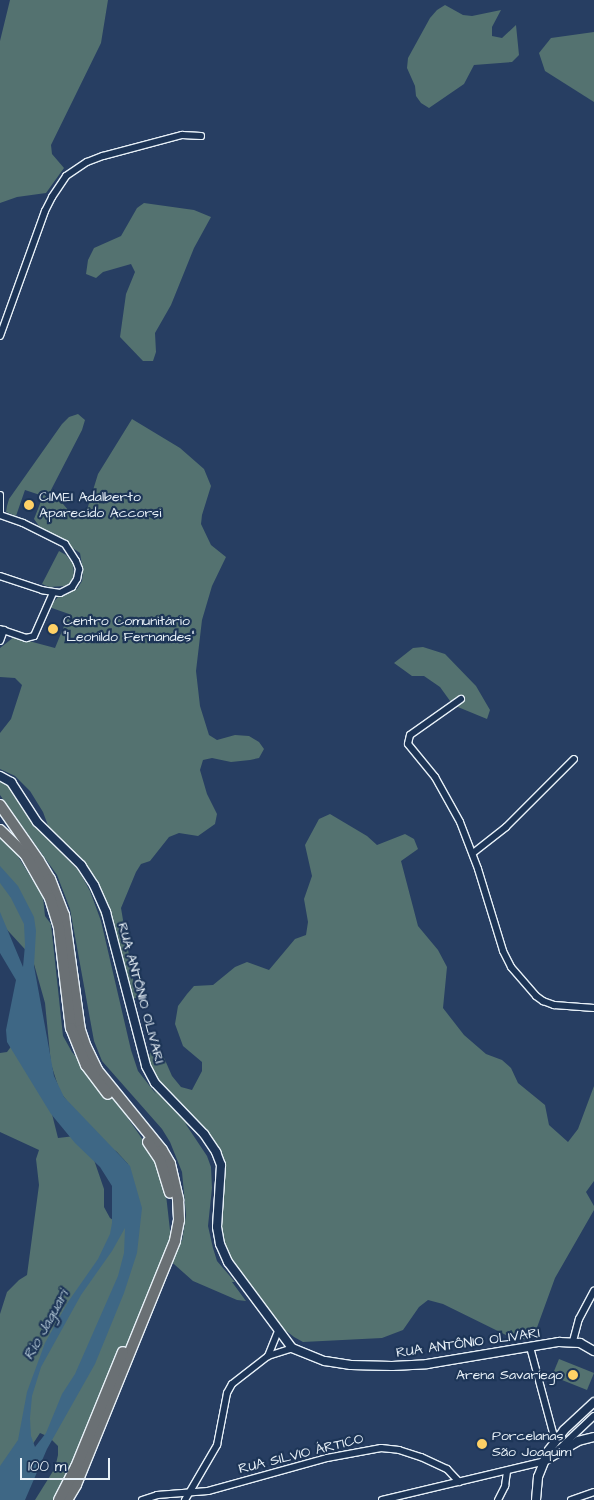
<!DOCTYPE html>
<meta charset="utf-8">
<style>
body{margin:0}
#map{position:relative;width:594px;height:1500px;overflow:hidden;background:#273e62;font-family:"Architects Daughter",sans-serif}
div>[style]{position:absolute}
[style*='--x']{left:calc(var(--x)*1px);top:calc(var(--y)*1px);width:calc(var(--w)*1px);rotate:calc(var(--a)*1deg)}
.green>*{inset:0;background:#547270}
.water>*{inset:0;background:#3e6785}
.roads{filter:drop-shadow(1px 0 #e8f1f8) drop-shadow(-1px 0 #e8f1f8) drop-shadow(0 1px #e8f1f8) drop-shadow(0 -1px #e8f1f8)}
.minor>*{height:6px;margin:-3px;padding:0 3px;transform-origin:3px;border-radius:3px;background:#1d3557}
.tertiary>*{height:8px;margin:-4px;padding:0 4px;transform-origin:4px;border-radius:4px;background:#1d3557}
.primary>*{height:10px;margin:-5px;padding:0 5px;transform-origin:5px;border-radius:5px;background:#6a7074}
.dots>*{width:14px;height:14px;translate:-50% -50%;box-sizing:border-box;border:2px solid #1d3557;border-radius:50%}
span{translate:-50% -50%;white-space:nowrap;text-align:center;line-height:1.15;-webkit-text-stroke:4.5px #1d3557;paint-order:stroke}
.poi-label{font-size:14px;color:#e8f1f8}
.left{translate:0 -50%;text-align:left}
.right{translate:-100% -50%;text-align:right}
.street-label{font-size:14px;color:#e8f1f8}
.water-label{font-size:15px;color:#acc1d0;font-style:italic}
.scale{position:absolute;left:20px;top:1458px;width:90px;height:22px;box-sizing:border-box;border:2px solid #e8f1f8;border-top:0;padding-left:6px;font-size:15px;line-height:18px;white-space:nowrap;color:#e8f1f8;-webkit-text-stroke:4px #1d3557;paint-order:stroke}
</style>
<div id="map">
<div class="green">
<div style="clip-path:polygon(10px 0,108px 0,101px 43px,51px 145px,52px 154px,64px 168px,46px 193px,17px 197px,0 203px,0 41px)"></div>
<div style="clip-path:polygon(445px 5px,463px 15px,472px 16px,501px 10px,492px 27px,492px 36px,502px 38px,516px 25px,519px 55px,512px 62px,474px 65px,464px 84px,429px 108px,421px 103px,416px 96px,415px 86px,407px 68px,408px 58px,430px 18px,437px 10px)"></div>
<div style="clip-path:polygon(594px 32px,594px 102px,545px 71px,539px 53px,551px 38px)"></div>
<div style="clip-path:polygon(144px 203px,194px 210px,211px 217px,194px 248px,171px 305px,155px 333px,156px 352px,153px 361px,143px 361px,120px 337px,126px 294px,135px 272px,131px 264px,103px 272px,96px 278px,86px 274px,88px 260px,94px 248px,121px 236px,137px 208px)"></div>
<div style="clip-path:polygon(78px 414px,85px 420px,82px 430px,51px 490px,69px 511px,78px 516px,86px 513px,98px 474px,132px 419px,180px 448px,204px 469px,211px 486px,202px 515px,201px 524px,211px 545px,226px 557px,212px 586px,202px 620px,196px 671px,200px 706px,209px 735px,217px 740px,235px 735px,249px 736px,259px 742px,264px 749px,259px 758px,250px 760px,231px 762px,212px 758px,203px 760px,200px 770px,207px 794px,217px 814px,215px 824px,198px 836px,179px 833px,169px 837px,150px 861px,141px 864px,136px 872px,121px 908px,133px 979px,138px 998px,129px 999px,106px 925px,101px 916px,88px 878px,50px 831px,43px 812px,30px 791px,15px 776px,0 769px,0 733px,11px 719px,22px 685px,15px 678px,0 677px,0 648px,14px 637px,55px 648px,69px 614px,49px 607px,59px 596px,77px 589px,82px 581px,83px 571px,80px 553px,39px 526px,34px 519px,43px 496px,25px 490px,16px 516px,6px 512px,7px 506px,9px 499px,62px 424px,69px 417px)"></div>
<div style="clip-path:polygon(59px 551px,66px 555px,73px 564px,74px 575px,70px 583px,65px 586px,49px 587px,42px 584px)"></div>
<div style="clip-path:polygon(423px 647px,445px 654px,476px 686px,490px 710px,487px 719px,453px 705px,440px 687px,424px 676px,412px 676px,394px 663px,413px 648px)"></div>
<div style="clip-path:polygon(0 780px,11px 782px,32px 822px,79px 871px,90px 891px,101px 921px,131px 1050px,138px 1071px,156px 1094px,145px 1073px,151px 1050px,158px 1044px,172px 1076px,181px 1087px,192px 1090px,202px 1071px,202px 1062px,183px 1046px,175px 1024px,178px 1006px,187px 994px,194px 986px,213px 985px,235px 967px,247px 962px,269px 970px,295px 939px,306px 935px,308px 922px,304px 899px,312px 876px,305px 845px,319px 819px,330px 814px,367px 836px,377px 845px,405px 834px,414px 839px,418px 849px,401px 861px,418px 926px,438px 950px,447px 967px,443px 1008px,464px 1035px,486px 1054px,502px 1060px,511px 1068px,518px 1083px,545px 1105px,549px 1125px,568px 1142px,578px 1129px,594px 1086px,594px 1181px,586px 1192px,594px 1206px,594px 1210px,555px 1278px,535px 1333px,528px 1340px,508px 1336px,443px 1304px,428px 1300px,419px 1307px,403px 1330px,382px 1338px,303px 1342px,294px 1337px,275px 1322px,230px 1262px,217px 1235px,219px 1171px,210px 1145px,185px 1123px,207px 1156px,211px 1167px,212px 1188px,208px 1226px,213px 1248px,217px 1261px,235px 1282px,232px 1282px,246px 1301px,237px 1300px,193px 1281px,166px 1257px,83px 1463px,57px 1500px,35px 1500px,55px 1468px,58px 1455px,58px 1446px,49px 1437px,40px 1433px,0 1494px,0 1314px,7px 1292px,19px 1280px,27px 1275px,39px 1185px,36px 1159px,39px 1150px,0 1132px,0 1053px,7px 1052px,13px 1044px,52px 1114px,58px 1138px,75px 1136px,92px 1154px,104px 1189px,104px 1207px,110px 1218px,126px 1228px,128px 1164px,117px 1152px,95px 1136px,60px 1092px,51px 1064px,45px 1003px,32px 957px,0 922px,0 831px,5px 835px,43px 897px,45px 916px,51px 924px,63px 1036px,72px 1052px,123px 1111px,154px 1156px,165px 1186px,171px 1239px,182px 1241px,186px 1215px,182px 1172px,170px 1142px,162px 1129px,102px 1061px,94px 1041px,70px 909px,57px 875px,0 795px)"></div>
<div style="clip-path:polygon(559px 1359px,594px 1373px,587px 1390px,552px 1376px)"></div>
</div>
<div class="water">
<div style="clip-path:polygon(evenodd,0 866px,18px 886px,34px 917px,36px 931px,34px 966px,54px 1076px,64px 1097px,130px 1166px,142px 1208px,137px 1253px,124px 1293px,95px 1364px,47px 1449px,25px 1500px,0 1500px,0 1466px,18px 1440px,27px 1392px,45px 1343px,68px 1302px,98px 1259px,110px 1234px,112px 1223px,112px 1186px,100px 1167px,75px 1143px,51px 1114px,7px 1042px,6px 1030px,16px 980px,0 953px,0 912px,23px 967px,25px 945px,24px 924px,11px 898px,0 883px,0 866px,125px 1228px,124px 1253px,118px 1276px,75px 1374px,62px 1394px,46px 1433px,35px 1447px,31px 1436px,30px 1418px,32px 1396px,41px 1367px,81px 1295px,112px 1251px,125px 1228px)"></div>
</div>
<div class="roads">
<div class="minor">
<div style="--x:0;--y:336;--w:133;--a:-70.2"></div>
<div style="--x:45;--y:211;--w:16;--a:-63"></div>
<div style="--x:52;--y:197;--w:25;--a:-56"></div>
<div style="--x:66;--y:176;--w:25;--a:-34"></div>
<div style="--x:87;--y:162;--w:17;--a:-21"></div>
<div style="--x:103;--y:156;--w:82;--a:-14.9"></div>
<div style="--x:182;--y:135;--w:19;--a:3"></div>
<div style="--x:0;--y:495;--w:20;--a:90"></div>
<div style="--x:0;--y:515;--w:24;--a:19"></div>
<div style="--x:23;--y:523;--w:47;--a:26.6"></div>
<div style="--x:65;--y:544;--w:20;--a:57"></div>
<div style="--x:76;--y:561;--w:9;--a:69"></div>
<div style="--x:79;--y:569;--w:10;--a:101"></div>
<div style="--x:77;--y:579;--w:9;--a:122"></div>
<div style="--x:72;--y:587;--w:13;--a:153"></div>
<div style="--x:60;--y:593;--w:18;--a:-171"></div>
<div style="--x:42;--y:590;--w:44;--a:-161.6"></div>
<div style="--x:0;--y:629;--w:28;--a:19"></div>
<div style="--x:26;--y:638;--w:8;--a:-14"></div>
<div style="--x:34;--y:636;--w:47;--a:-66.2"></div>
<div style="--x:0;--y:641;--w:12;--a:-70"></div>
<div style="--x:461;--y:699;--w:62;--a:144.8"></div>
<div style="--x:410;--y:735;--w:9;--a:103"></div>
<div style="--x:408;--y:744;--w:43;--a:50.7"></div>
<div style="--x:435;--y:777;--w:51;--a:60.9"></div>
<div style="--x:460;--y:822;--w:50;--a:69"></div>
<div style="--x:478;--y:869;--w:86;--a:73"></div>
<div style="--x:503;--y:951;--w:18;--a:63"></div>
<div style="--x:511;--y:967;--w:38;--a:49"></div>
<div style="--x:536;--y:996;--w:9;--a:36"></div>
<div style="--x:543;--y:1001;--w:12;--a:20"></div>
<div style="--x:554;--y:1005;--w:40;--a:4.3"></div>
<div style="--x:473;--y:853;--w:42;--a:-38.2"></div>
<div style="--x:506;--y:827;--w:96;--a:-45"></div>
<div style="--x:573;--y:1341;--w:23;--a:-75"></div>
<div style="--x:579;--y:1319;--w:32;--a:-62"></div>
<div style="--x:530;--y:1347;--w:96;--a:75"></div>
<div style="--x:268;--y:1356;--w:27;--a:-68"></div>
<div style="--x:556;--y:1452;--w:52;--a:-43.5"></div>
<div style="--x:142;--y:1500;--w:16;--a:-18"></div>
<div style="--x:157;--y:1495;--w:51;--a:-4.5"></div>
<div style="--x:208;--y:1491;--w:123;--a:-15.5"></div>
<div style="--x:327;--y:1458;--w:55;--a:-10.5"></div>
<div style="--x:381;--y:1448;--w:18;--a:6"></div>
<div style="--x:399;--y:1450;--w:23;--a:18"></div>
<div style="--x:421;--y:1457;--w:29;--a:25"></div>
<div style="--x:447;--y:1469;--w:18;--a:47"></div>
<div style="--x:185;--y:1500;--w:64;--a:-59.8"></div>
<div style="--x:217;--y:1445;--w:53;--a:-79.1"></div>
<div style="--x:227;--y:1393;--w:10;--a:-61"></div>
<div style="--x:232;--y:1384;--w:46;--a:-37.9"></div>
<div style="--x:268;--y:1356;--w:25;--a:-18"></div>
<div style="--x:382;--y:1500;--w:164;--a:-13.4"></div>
<div style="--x:498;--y:1500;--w:16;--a:-63"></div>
<div style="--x:505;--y:1486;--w:15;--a:-82"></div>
<div style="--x:571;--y:1500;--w:24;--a:-19"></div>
</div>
<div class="tertiary">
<div style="--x:0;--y:776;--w:13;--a:29"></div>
<div style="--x:11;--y:782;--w:48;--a:57"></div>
<div style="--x:37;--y:822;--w:62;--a:44.3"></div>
<div style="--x:81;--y:865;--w:24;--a:57"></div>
<div style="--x:94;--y:885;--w:30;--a:66"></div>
<div style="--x:106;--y:912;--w:159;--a:75.4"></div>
<div style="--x:146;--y:1066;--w:19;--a:62"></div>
<div style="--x:155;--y:1083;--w:71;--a:46.1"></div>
<div style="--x:204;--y:1134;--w:22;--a:56"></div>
<div style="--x:216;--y:1152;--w:14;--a:69"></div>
<div style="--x:221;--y:1165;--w:62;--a:93.7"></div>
<div style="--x:217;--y:1227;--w:17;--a:80"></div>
<div style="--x:220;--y:1244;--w:20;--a:66"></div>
<div style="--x:228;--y:1262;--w:107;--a:53.3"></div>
<div style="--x:292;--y:1348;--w:35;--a:22"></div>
<div style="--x:325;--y:1361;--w:26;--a:9"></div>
<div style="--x:351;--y:1365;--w:41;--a:1.4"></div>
<div style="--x:392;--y:1366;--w:35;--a:-3"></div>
<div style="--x:427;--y:1364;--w:134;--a:-9.5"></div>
<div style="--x:559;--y:1342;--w:21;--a:3"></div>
<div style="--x:580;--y:1343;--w:16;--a:30"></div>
<div style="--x:544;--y:1461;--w:39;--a:-30"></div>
<div style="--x:578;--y:1441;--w:16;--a:-14"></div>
<div style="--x:536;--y:1500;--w:23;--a:-85"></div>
<div style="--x:538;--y:1477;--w:29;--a:-68"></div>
<div style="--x:549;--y:1450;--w:25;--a:-53"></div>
<div style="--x:564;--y:1430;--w:41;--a:-43"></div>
</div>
<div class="primary">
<div style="--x:0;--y:805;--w:68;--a:55.1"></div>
<div style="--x:39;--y:861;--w:21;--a:59"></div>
<div style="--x:50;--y:879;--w:39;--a:69"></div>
<div style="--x:64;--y:915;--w:116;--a:82.1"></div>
<div style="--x:80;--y:1030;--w:18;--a:71"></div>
<div style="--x:86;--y:1047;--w:25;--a:64"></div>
<div style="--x:97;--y:1070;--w:103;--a:50.9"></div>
<div style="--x:162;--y:1150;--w:16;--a:60"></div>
<div style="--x:170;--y:1164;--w:37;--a:77"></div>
<div style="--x:178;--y:1200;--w:20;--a:87"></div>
<div style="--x:179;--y:1220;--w:21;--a:101"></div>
<div style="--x:175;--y:1241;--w:263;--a:112.1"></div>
<div style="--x:76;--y:1485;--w:17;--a:121"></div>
<div style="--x:0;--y:830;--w:35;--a:44"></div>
<div style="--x:25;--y:854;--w:51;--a:60.4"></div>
<div style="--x:50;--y:898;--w:31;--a:73"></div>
<div style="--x:59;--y:928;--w:101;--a:83.2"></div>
<div style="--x:71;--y:1028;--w:40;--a:68"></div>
<div style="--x:86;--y:1065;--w:36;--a:53"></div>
<div style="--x:148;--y:1142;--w:22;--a:56"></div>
<div style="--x:160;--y:1160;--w:34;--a:73"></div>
<div style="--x:59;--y:1500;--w:37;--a:-63"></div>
<div style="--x:76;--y:1467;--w:124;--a:-67.8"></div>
</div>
</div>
<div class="dots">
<div style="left:29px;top:505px;background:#ffd166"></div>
<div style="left:53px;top:629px;background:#ffd166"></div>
<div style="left:573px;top:1375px;background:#ffd166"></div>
<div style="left:482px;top:1444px;background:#ffd166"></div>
</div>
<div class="poi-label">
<span class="left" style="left:39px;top:505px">CIMEI Adalberto<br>Aparecido Accorsi</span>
<span class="left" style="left:63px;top:629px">Centro Comunitário<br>"Leonildo Fernandes"</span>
<span class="right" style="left:563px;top:1375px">Arena Savariego</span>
<span class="left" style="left:492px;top:1444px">Porcelanas<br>São Joaquim</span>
</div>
<div class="street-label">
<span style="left:141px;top:993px;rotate:75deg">RUA ANTÔNIO OLIVARI</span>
<span style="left:468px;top:1343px;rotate:-8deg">RUA ANTÔNIO OLIVARI</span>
<span style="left:301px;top:1454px;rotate:-14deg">RUA SILVIO ÁRTICO</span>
</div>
<div class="water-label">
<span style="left:46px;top:1325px;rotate:-61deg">Rio Jaguari</span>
</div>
<div class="scale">100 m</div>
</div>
